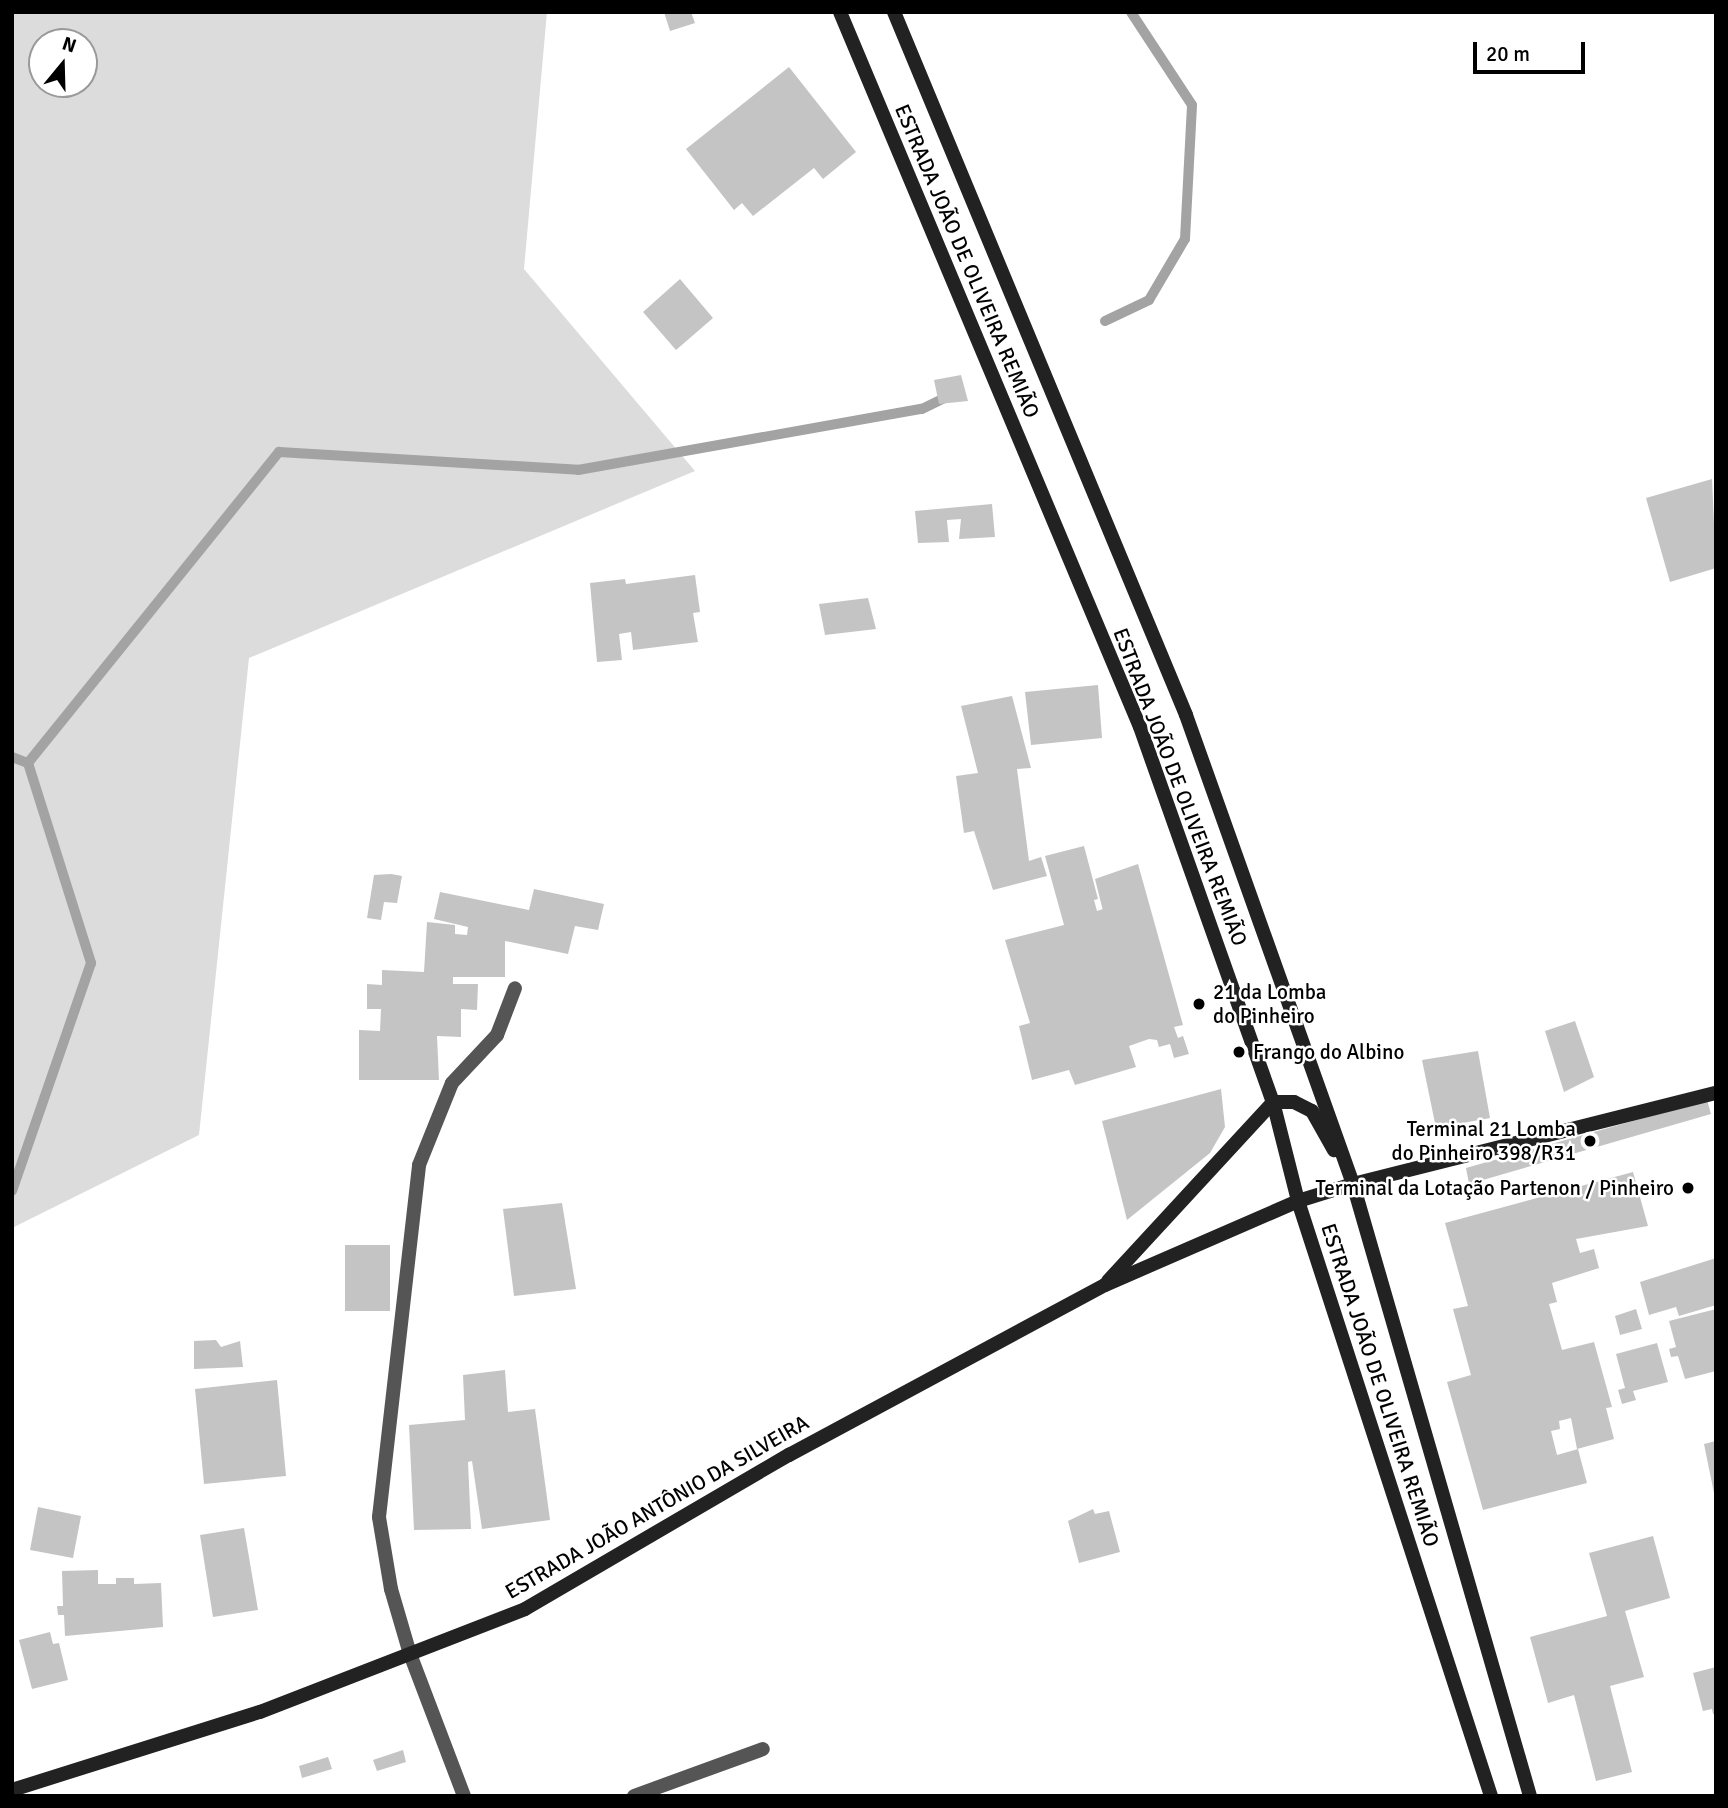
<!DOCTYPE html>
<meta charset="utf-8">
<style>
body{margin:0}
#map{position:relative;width:1728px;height:1808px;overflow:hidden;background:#fff;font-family:Signika,sans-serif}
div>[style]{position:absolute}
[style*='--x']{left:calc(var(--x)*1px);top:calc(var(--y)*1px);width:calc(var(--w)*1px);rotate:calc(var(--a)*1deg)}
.green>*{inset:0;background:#dcdcdc}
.stream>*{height:10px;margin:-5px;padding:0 5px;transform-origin:5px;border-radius:5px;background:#a3a3a3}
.building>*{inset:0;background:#c4c4c4}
.lane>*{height:14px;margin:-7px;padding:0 7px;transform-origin:7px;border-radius:7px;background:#555}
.secondary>*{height:14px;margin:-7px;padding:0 7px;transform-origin:7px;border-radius:7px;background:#222}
.dots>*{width:19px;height:19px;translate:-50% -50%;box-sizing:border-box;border:4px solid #fff;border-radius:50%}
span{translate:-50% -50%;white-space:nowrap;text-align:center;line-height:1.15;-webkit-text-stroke:5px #fff;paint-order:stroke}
.street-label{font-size:21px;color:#000}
.poi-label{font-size:21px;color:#000}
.left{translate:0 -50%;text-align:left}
.right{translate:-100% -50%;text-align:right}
.frame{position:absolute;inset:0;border:14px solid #000;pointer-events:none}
.north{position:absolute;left:28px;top:28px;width:70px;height:70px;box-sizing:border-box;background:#fff;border:2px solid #999;border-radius:50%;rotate:19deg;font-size:19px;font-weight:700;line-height:28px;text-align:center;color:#000}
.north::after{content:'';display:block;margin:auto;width:24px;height:32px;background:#000;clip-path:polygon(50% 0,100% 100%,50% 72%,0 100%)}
.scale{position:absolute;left:1473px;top:42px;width:112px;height:32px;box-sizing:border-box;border:4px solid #000;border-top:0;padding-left:9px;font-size:21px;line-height:24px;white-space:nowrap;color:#000;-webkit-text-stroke:5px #fff;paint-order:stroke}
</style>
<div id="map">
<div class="green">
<div style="clip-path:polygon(evenodd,12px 12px,547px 12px,524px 269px,695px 471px,249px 658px,199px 1135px,12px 1228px,12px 12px,42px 42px,84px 42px,84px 84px,42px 84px,42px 42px)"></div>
</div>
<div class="stream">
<div style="--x:1105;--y:321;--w:49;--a:-25.5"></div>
<div style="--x:1149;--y:300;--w:71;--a:-59.5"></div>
<div style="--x:1185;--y:239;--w:134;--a:-87"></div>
<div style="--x:1192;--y:105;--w:111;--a:-123.3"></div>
<div style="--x:12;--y:757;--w:17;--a:21"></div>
<div style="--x:28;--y:763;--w:210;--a:72.5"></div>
<div style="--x:91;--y:963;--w:241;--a:109.1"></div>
<div style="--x:28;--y:763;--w:400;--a:-51.1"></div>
<div style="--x:279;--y:452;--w:300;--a:3.4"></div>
<div style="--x:578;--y:470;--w:349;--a:-10.1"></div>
<div style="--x:922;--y:409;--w:30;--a:-26"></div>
</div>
<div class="building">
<div style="clip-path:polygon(664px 12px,691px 12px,695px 23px,670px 31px)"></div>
<div style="clip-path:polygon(789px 67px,856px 152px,823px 179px,814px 168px,753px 216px,742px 203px,734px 210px,686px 149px)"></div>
<div style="clip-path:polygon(680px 279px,713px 318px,676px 350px,643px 312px)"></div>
<div style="clip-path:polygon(961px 375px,968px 401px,939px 404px,934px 380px)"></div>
<div style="clip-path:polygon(1712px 479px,1716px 568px,1670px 582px,1646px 498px)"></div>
<div style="clip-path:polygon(992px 504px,995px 537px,959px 539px,961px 519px,947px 520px,949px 542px,918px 543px,915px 511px)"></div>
<div style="clip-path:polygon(695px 575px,700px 612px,693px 613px,698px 642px,633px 650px,631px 632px,619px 634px,622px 660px,597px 662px,590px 583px,625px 579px,626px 584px)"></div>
<div style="clip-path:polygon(868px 598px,876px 629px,825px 635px,819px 604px)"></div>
<div style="clip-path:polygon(1098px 685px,1102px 738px,1031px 745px,1025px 692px)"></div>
<div style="clip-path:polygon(1012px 696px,1031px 768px,1017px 769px,1029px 861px,1041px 857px,1047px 876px,993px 890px,974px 831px,964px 833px,956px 776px,978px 773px,961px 706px)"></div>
<div style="clip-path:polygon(1084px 846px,1098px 899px,1094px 900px,1097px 911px,1103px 909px,1104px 915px,1095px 879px,1138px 864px,1183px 1025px,1174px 1027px,1178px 1038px,1183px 1036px,1189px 1054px,1174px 1058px,1170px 1044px,1159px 1047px,1157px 1040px,1149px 1039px,1129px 1046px,1136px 1067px,1075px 1085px,1069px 1070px,1032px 1080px,1019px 1026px,1030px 1023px,1005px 940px,1064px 925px,1045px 856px)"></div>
<div style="clip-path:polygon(391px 874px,402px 876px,397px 903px,384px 902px,381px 920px,367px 918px,374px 875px)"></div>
<div style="clip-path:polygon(534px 889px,604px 904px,598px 930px,575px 926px,568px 954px,505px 941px,505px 977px,453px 977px,453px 984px,478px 984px,477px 1010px,461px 1009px,461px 1037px,437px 1036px,439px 1080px,359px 1080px,359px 1030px,380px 1031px,381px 1009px,367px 1009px,367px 984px,382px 985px,382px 970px,424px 972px,427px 922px,455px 925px,455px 934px,467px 935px,468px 927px,434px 919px,440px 892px,529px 910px)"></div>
<div style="clip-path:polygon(1575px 1021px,1594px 1077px,1564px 1092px,1545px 1031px)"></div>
<div style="clip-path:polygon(1478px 1051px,1490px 1118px,1436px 1128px,1422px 1060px)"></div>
<div style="clip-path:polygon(1221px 1089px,1225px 1127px,1210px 1153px,1127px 1220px,1102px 1121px)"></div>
<div style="clip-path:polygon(1707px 1100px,1711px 1114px,1469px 1184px,1466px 1168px)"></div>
<div style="clip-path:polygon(1633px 1172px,1648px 1226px,1576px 1239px,1580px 1253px,1594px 1249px,1599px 1268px,1552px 1283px,1557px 1302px,1549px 1304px,1562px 1350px,1594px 1342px,1612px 1407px,1606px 1408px,1614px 1439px,1577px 1449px,1571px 1418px,1559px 1421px,1560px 1429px,1551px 1431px,1557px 1455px,1578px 1449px,1587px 1483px,1483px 1510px,1447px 1382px,1471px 1375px,1453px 1309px,1468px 1306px,1445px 1223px)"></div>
<div style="clip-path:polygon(562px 1203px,576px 1289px,514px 1296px,503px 1209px)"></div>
<div style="clip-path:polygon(345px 1245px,390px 1245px,390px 1311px,345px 1311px)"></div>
<div style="clip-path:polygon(1716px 1258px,1716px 1305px,1679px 1316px,1676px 1307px,1649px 1315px,1640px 1282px)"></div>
<div style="clip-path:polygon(1636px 1309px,1642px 1329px,1620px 1335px,1615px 1316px)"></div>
<div style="clip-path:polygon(1716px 1309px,1716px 1371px,1685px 1379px,1678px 1356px,1671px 1357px,1669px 1349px,1676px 1347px,1669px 1321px)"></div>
<div style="clip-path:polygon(216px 1340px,221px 1347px,240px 1341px,243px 1367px,194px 1369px,194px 1341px)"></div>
<div style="clip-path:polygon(1657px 1343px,1668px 1382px,1633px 1391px,1636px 1400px,1622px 1404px,1618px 1390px,1625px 1388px,1616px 1354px)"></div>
<div style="clip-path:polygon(505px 1370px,508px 1412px,535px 1409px,550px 1520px,482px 1529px,472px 1461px,468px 1462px,471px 1529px,414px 1530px,409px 1425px,465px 1420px,463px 1375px)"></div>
<div style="clip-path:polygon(277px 1380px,286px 1476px,204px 1484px,195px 1389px)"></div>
<div style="clip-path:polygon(1716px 1441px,1716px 1498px,1715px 1498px,1704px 1444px)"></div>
<div style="clip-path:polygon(38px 1507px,81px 1516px,73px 1558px,30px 1550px)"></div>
<div style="clip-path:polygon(1093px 1509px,1095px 1514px,1109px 1511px,1120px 1552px,1079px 1563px,1068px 1521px)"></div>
<div style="clip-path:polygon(244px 1528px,258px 1610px,213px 1617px,200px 1535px)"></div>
<div style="clip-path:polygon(1653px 1536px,1670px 1598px,1625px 1611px,1644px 1677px,1610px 1686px,1632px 1772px,1596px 1781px,1574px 1695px,1548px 1703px,1530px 1637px,1607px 1616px,1589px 1553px)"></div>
<div style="clip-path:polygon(98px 1570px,98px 1584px,116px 1584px,116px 1578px,134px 1578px,134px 1584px,161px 1583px,163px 1627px,65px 1636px,64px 1615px,58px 1615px,57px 1606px,63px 1606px,62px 1571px)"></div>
<div style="clip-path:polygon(50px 1632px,53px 1644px,59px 1643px,68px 1680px,32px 1689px,19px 1640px)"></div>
<div style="clip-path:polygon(1716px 1667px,1716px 1714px,1713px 1714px,1712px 1709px,1703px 1711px,1693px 1673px)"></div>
<div style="clip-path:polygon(403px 1750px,406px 1762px,377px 1771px,373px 1760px)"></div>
<div style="clip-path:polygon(328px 1757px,332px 1769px,302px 1778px,299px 1766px)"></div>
</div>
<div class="lane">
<div style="--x:464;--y:1796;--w:152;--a:-110.8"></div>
<div style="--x:410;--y:1654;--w:68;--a:-106.3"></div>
<div style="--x:391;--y:1589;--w:73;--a:-99.5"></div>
<div style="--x:379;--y:1517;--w:354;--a:-83.5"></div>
<div style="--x:419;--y:1165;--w:88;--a:-68.1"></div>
<div style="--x:452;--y:1083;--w:66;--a:-46.8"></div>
<div style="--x:497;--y:1035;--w:50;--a:-69"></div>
<div style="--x:634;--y:1796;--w:137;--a:-20"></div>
</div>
<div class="secondary">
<div style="--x:840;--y:12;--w:775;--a:67.24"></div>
<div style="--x:1140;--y:727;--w:398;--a:70.5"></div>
<div style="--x:1273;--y:1102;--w:102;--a:75.8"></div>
<div style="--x:1298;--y:1201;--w:626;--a:72.03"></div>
<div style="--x:894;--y:12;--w:761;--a:67.44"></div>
<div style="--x:1186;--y:715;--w:498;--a:70.4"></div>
<div style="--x:1353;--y:1184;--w:637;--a:73.87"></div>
<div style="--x:1273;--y:1102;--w:21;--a:0"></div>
<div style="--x:1294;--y:1102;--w:20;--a:27"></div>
<div style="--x:1312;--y:1111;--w:45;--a:60.6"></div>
<div style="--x:1108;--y:1281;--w:243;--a:-47.3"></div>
<div style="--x:12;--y:1790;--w:260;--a:-17.5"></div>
<div style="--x:260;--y:1712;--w:284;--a:-21.2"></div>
<div style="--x:525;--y:1609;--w:306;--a:-30.3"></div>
<div style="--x:789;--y:1455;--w:359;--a:-28.3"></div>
<div style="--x:1105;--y:1285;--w:210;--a:-23.5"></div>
<div style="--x:1298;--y:1201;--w:58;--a:-17.2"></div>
<div style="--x:1353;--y:1184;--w:374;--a:-14.1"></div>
</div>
<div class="dots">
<div style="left:1199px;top:1004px;background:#000"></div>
<div style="left:1239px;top:1052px;background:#000"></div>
<div style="left:1590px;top:1141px;background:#000"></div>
<div style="left:1688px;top:1188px;background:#000"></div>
</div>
<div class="street-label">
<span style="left:967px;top:261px;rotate:67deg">ESTRADA JOÃO DE OLIVEIRA REMIÃO</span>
<span style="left:1180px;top:787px;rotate:69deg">ESTRADA JOÃO DE OLIVEIRA REMIÃO</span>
<span style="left:1380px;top:1385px;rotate:72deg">ESTRADA JOÃO DE OLIVEIRA REMIÃO</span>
<span style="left:657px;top:1507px;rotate:-30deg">ESTRADA JOÃO ANTÔNIO DA SILVEIRA</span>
</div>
<div class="poi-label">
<span class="left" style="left:1213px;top:1004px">21 da Lomba<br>do Pinheiro</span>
<span class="left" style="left:1253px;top:1052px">Frango do Albino</span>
<span class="right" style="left:1576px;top:1141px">Terminal 21 Lomba<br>do Pinheiro 398/R31</span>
<span class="right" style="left:1674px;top:1188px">Terminal da Lotação Partenon / Pinheiro</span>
</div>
<div class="frame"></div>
<div class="north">N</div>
<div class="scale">20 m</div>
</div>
